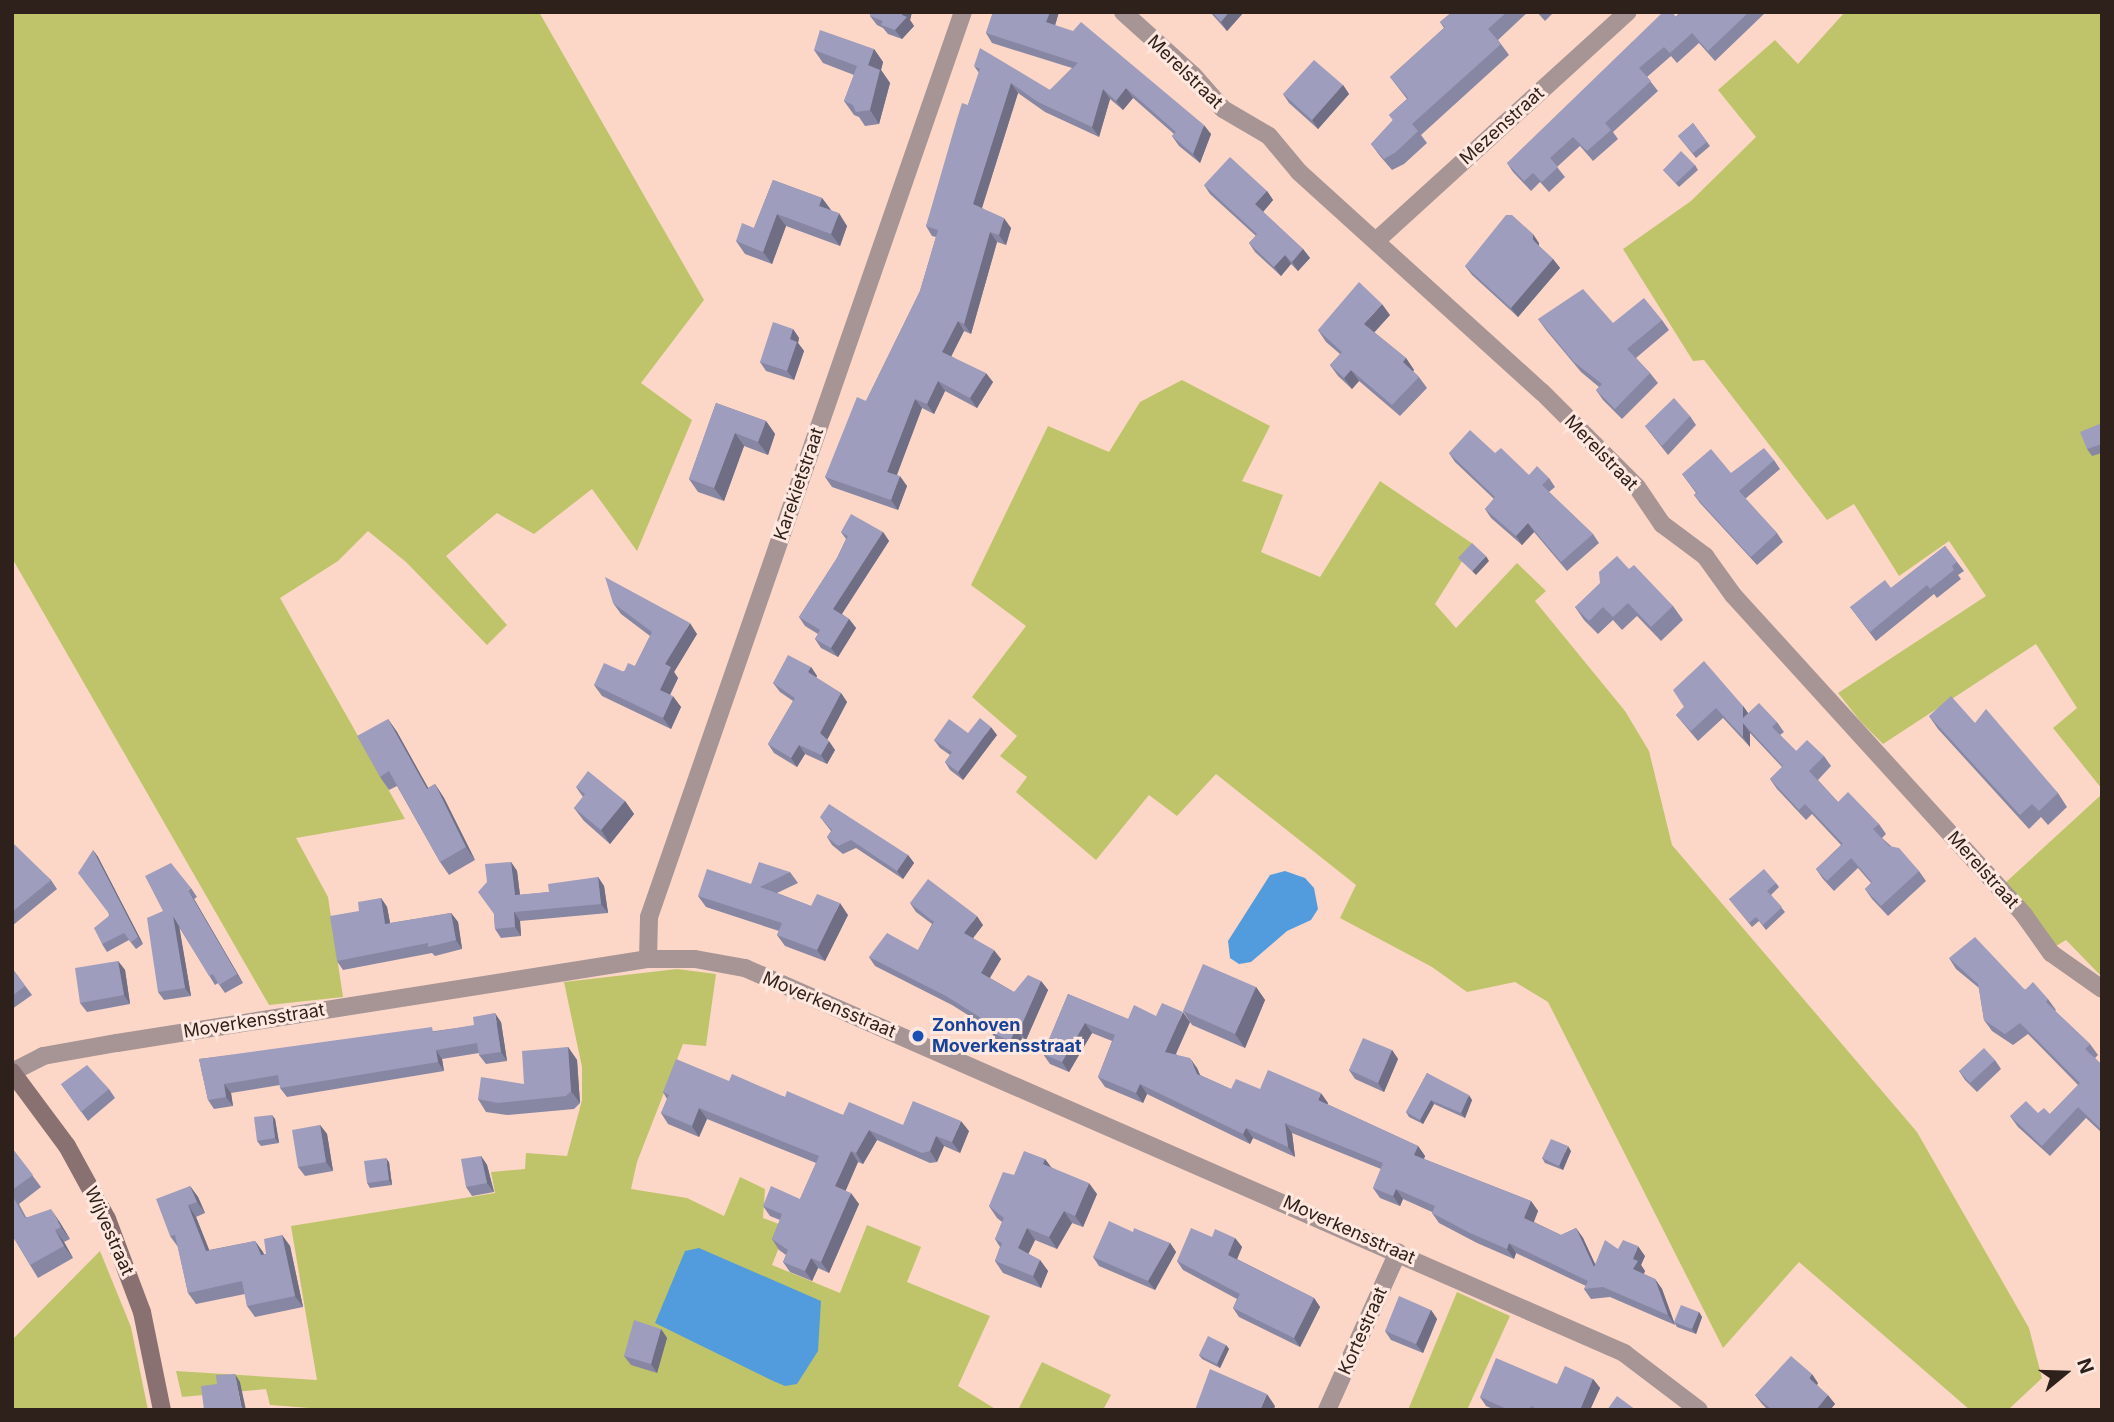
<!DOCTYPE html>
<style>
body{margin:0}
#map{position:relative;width:2114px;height:1422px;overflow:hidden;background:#fcd7c8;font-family:Inter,sans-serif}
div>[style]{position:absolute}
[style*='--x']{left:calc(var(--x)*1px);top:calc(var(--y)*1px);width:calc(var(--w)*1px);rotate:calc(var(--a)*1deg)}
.green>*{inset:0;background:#bfc46a}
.water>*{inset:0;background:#529cdd}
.street>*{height:18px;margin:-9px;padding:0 9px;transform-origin:9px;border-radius:9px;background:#a79595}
.secondary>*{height:18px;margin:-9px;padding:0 9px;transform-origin:9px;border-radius:9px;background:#8a7171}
.wall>*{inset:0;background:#8887a3}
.shaded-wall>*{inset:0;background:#6f6e84}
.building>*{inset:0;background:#9e9dbd}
.dots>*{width:19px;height:19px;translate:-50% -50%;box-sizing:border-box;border:4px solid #fee8df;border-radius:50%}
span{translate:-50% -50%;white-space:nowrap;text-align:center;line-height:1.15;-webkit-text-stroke:6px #fee8df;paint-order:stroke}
.street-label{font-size:18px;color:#2e211b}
.transit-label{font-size:18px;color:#164399;font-weight:700}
.left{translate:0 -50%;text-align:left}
.frame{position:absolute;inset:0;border:14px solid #2e211b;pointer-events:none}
.north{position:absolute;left:2030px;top:1338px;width:70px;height:70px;-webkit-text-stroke:5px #fee8df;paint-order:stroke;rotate:71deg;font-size:19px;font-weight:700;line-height:28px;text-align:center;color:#2e211b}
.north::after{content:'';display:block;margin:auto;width:24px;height:32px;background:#2e211b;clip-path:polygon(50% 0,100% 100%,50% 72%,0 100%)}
</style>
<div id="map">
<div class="green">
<div style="clip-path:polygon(12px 12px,539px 12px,704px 300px,641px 383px,692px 420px,637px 551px,592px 489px,534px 534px,497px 513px,446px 556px,507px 625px,487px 645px,406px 562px,368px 531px,338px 561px,280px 598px,405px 819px,296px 838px,328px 897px,343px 997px,269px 1005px,12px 558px)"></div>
<div style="clip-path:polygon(1845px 12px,2102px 12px,2102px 789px,2053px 728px,2077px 708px,2036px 644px,1883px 744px,1861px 722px,1838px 693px,1986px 596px,1949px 541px,1899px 576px,1854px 504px,1827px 520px,1704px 360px,1693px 361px,1623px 249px,1691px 201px,1756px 137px,1718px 90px,1775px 40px,1798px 64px)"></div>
<div style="clip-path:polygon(1182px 380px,1270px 426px,1242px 481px,1283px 495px,1261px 552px,1320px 577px,1380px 481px,1473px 544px,1435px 604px,1456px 628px,1517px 563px,1546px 591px,1535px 601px,1625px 711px,1649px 751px,1672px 845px,1917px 1132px,2029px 1328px,2042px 1378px,2008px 1410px,1970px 1410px,1799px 1262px,1723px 1348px,1548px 1002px,1515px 982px,1467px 992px,1432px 967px,1340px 918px,1356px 885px,1216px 774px,1177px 816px,1149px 795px,1096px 860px,1016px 792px,1027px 777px,1000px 756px,1017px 736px,972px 697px,1026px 626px,971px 585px,1048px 426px,1109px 452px,1140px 402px)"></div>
<div style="clip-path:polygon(2102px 794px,2102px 977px,2066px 940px,2056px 946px,2005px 883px)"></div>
<div style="clip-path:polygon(677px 969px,716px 974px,706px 1046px,683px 1044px,637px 1162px,631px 1189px,687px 1198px,724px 1216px,740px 1177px,765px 1189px,763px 1218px,787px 1227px,772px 1265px,840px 1293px,867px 1225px,921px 1247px,907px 1282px,990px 1316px,958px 1386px,997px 1410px,336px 1410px,270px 1405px,266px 1389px,182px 1397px,176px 1371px,317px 1380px,291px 1226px,495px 1193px,491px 1172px,525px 1169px,526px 1153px,567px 1156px,582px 1100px,582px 1067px,564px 982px)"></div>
<div style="clip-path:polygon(100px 1251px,131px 1327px,148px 1410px,12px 1410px,12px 1340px)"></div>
<div style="clip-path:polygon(1457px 1292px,1510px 1316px,1467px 1410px,1408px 1410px)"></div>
<div style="clip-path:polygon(1042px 1362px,1111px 1395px,1103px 1410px,1018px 1410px)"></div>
</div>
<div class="water">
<div style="clip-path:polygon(1285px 871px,1305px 878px,1314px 888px,1318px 909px,1311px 920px,1287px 931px,1251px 962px,1239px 964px,1230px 958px,1228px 941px,1270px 875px)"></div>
<div style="clip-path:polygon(699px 1248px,821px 1301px,818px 1351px,797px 1384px,785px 1386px,771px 1380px,655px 1323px,685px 1251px)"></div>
</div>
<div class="street">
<div style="--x:1123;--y:12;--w:94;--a:42"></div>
<div style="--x:1193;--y:75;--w:45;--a:48.6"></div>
<div style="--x:1223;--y:109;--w:53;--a:30.4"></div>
<div style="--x:1269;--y:136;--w:47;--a:50.2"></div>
<div style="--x:1299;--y:172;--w:328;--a:42.2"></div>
<div style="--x:1542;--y:392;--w:134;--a:45"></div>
<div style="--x:1637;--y:487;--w:45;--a:56"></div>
<div style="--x:1662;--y:524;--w:54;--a:36.7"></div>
<div style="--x:1705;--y:556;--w:48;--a:54.3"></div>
<div style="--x:1733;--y:595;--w:433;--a:47.7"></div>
<div style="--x:2024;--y:915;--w:47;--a:54.6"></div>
<div style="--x:2051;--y:953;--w:62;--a:35.2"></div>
<div style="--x:1377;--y:240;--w:339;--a:-42.3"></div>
<div style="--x:648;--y:959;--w:42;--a:-88.6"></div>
<div style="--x:649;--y:917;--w:958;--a:-70.87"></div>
<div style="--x:12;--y:1072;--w:35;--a:-27"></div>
<div style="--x:43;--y:1056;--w:75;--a:-10"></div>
<div style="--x:117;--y:1043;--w:538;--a:-8.99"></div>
<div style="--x:648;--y:959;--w:47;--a:0"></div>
<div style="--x:695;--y:959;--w:51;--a:10.2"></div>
<div style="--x:745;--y:968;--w:960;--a:23.65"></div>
<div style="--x:1624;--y:1353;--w:94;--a:37.2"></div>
<div style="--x:1327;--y:1410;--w:173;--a:-65.8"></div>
</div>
<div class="secondary">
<div style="--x:12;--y:1072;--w:92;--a:53.4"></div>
<div style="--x:67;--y:1146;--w:83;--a:61.3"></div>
<div style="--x:107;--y:1219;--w:99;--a:69.4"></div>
<div style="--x:142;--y:1312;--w:100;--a:78.5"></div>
</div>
<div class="wall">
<div style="clip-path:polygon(866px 12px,912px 12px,910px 20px,914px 26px,902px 39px,888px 34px,883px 28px,877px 25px,870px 16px,871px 15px)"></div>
<div style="clip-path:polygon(993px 12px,1059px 12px,1055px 25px,1211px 134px,1200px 163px,1179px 146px,1172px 136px,1174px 134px,1133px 98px,1123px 110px,1110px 99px,1099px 137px,1045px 112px,1018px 93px,982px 208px,1011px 228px,1006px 245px,997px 242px,971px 334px,964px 331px,951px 356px,993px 382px,977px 408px,945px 391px,934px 414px,922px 408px,897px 475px,907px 486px,898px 510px,832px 487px,825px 477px,866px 401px,920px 291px,936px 237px,932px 236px,926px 226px,979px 73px,974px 66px,1050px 90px,1072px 68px,992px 43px,986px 33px)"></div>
<div style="clip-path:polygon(1210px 12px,1244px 12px,1227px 31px)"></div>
<div style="clip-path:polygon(1452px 12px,1528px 12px,1498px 40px,1509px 55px,1421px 135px,1427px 143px,1404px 164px,1392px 170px,1380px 156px,1371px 144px,1393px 120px,1389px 115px,1407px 99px,1390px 77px,1444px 28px,1440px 22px)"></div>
<div style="clip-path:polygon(1537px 12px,1554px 12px,1545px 21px)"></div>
<div style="clip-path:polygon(1681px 12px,1766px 12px,1715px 61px,1699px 43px,1677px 63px,1671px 56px,1647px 77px,1658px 91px,1613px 132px,1618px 139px,1593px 161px,1580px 146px,1557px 167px,1565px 177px,1549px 192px,1540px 182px,1531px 191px,1513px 172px,1507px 163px)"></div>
<div style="clip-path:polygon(874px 49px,883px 62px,881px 70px,890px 83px,879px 124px,865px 126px,859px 117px,854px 115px,844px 101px,854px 75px,823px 63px,814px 50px)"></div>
<div style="clip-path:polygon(1343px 85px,1349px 94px,1318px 129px,1289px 103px,1283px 94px)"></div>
<div style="clip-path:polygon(1693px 123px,1710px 146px,1696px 158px,1678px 136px)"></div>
<div style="clip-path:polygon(1695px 165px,1698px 170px,1679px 187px,1663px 170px)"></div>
<div style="clip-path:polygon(773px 180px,822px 198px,831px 210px,847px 226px,840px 246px,786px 226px,772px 264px,745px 254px,736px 241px,754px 228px)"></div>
<div style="clip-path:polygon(1204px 185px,1267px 191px,1273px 200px,1263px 212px,1303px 249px,1310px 258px,1298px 271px,1291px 264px,1281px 276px,1255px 252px,1249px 243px,1256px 236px,1210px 194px)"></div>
<div style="clip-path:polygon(1539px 243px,1539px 246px,1553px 259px,1560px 268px,1518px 317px,1472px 275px,1465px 266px)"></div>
<div style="clip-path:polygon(1390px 315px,1374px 332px,1406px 358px,1414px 370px,1413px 371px,1419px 377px,1427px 388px,1400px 416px,1359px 381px,1352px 389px,1338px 376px,1330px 365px,1340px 354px,1326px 342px,1318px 330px)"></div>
<div style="clip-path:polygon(1538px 319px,1613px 323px,1662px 320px,1669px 330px,1636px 358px,1650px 373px,1658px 383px,1622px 419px,1603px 400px,1596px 390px,1599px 387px,1581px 372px,1546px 330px)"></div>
<div style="clip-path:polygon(793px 329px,799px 338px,798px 343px,804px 351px,794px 380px,766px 371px,760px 362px)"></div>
<div style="clip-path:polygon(716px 403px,766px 421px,775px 434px,768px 455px,744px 446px,724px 501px,698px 492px,689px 479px)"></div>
<div style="clip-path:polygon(1690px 416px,1696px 425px,1668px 455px,1645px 426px)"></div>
<div style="clip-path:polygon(2102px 423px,2102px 453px,2092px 456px,2087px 449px)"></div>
<div style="clip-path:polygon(1449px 453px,1495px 453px,1529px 475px,1549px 478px,1555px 487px,1549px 492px,1593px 534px,1599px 543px,1567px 571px,1534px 532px,1522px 545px,1491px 518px,1485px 509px,1494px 499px,1455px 462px)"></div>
<div style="clip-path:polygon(1774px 460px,1780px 469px,1745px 499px,1777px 533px,1783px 542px,1757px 565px,1700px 503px,1694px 495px,1696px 493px,1682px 474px,1731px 473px)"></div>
<div style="clip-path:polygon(841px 532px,883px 532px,889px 541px,842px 614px,849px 619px,856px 628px,838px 657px,821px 648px,815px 639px,818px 634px,805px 626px,799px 617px,837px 558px,846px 539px)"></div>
<div style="clip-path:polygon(1945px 546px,1964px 571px,1958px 575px,1961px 579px,1937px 598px,1934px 594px,1876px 641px,1850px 607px,1891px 588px)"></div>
<div style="clip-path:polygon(1629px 569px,1673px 606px,1683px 620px,1661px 641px,1637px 616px,1622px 630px,1613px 620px,1598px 634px,1584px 620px,1575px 607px)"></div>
<div style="clip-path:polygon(613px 603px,697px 634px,674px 672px,678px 678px,670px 695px,681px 707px,671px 729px,602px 696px,594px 685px,635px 666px,650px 636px,621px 614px)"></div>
<div style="clip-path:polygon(811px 667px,817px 676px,816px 678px,841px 693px,847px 702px,827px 740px,835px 750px,827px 764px,805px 754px,797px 767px,774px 753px,768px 744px,793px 701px,780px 692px,773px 683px)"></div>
<div style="clip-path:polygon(1743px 706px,1748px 713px,1777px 722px,1784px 732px,1780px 735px,1796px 751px,1824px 756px,1831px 766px,1818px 780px,1838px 802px,1879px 824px,1886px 834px,1882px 838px,1919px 871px,1926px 881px,1888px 916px,1872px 899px,1865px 889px,1871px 883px,1858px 868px,1834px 891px,1823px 879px,1816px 869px,1841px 845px,1812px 814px,1806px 820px,1777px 789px,1770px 779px,1782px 767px,1750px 733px,1750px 747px,1723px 718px,1698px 741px,1676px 715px,1684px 707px)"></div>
<div style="clip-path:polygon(1929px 716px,1975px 723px,2058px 793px,2067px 807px,2048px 825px,2041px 817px,2029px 829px,1938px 729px)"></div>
<div style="clip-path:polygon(388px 719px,397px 732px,428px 788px,435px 784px,444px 798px,475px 860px,449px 875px,440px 862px,397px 786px,389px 790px,380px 777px)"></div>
<div style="clip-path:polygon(968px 733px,997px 735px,963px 780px,950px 770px,945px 762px,950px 755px,940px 748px,934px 740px)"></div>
<div style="clip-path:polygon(576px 787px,625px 801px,634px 814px,610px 844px,584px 821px,574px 808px,583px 797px)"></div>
<div style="clip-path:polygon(820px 817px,908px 855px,914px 863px,903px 879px,856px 848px,843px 854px,832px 845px,827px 837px,831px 831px)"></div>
<div style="clip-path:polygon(12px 845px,51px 880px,57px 889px,12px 926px)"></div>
<div style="clip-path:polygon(93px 850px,98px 857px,143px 944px,136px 949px,129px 940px,107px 952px,102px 944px,109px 915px)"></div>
<div style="clip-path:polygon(511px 862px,517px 871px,520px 895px,549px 892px,598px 877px,604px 886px,608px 913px,520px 921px,521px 936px,501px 938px,495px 929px,494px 914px,487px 882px)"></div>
<div style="clip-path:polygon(790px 872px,798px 883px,777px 893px,811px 906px,848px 915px,825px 961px,785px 946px,777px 935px,779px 931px,706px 907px,698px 896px,751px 884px)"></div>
<div style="clip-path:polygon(1776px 883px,1779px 887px,1771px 895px,1785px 912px,1766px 930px,1759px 921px,1752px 927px,1729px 899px)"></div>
<div style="clip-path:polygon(191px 888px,197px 897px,194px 899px,243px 983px,225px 993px,218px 983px,215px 985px,179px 927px,191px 996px,164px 1000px,158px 992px,163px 911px)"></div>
<div style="clip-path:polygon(381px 898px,387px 907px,390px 923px,451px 913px,458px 922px,462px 949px,435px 956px,432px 953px,343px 970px,337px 961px,359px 911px)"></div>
<div style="clip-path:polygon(910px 903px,983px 925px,973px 938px,1001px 959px,990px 978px,1014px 992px,1041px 981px,1048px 990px,1026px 1040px,1022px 1038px,1017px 1050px,997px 1041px,991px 1032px,992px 1030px,952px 1005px,875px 966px,869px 957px,918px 950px,932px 924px,916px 912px)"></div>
<div style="clip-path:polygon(1949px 958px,2048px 999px,2056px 1010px,2055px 1011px,2090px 1044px,2098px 1055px,2095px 1058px,2102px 1065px,2102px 1133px,2086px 1118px,2050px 1156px,2018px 1127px,2010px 1116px,2038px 1113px,2050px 1114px,2078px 1085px,2028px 1034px,2013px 1045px,1992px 1031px,1984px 1020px,1979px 988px,1956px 969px)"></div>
<div style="clip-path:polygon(118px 961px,125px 970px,130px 1004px,87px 1012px,80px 1003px)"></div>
<div style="clip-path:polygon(12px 968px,32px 995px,12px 1009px)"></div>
<div style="clip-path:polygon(1256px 987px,1265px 1000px,1245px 1048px,1192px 1025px,1183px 1011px)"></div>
<div style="clip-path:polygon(1068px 994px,1128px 1019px,1156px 1016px,1190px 1022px,1176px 1054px,1197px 1068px,1200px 1075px,1231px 1089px,1260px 1089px,1328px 1103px,1327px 1104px,1418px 1146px,1425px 1156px,1424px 1159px,1531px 1201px,1538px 1211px,1534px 1222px,1561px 1235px,1576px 1228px,1583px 1238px,1595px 1264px,1618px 1249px,1645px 1256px,1641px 1265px,1645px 1271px,1644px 1274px,1655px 1279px,1662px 1289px,1675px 1325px,1610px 1297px,1591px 1299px,1584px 1289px,1586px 1286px,1516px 1253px,1514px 1259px,1477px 1243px,1439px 1223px,1432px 1213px,1432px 1212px,1403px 1199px,1400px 1206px,1380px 1198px,1373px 1188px,1381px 1169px,1292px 1133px,1295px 1157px,1253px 1138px,1250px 1144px,1147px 1094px,1143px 1103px,1105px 1087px,1098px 1077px,1112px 1041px,1092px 1033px,1069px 1072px,1050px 1064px,1043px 1054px)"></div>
<div style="clip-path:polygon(501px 1022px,507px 1061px,486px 1064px,479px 1055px,479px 1053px,442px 1059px,444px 1071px,287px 1097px,280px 1088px,280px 1085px,231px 1093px,233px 1106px,214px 1109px,208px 1100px,199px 1059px,435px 1031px)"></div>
<div style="clip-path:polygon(568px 1047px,577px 1060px,580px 1103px,574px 1109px,507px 1115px,486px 1112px,478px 1099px,524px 1084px)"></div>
<div style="clip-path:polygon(1392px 1050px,1398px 1059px,1384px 1092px,1355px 1079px,1349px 1070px)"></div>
<div style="clip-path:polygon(1995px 1060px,2001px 1069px,1977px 1092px,1965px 1080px,1959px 1071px)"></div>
<div style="clip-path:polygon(1427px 1073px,1472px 1100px,1465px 1118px,1434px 1104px,1423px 1124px,1409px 1117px,1406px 1112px)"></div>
<div style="clip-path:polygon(729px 1081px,785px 1097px,843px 1115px,903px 1125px,969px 1131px,960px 1153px,944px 1146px,937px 1162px,930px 1163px,877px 1140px,863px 1164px,858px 1162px,845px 1191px,859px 1204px,829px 1273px,818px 1268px,812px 1281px,790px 1272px,783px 1262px,786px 1255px,779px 1250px,772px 1239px,780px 1220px,770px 1216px,763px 1206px,800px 1199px,816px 1163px,707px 1119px,699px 1137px,668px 1124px,661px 1113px,667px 1099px,663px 1092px)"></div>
<div style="clip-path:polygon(61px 1084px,109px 1089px,115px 1098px,88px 1121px)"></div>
<div style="clip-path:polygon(275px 1119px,279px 1143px,261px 1146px,257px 1141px)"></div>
<div style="clip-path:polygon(320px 1125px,327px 1134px,333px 1171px,305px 1176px,298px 1167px)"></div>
<div style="clip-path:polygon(12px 1148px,41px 1187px,19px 1204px,26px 1217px,59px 1221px,70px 1239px,64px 1242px,73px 1258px,38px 1278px,30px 1265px,12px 1235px)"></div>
<div style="clip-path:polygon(1571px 1151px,1563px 1170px,1545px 1163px,1542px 1158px)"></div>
<div style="clip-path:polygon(481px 1156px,487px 1165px,494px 1192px,472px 1196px,466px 1187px)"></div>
<div style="clip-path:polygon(1045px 1159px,1051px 1167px,1097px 1194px,1083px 1227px,1072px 1223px,1057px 1249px,1035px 1240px,1028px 1254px,1040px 1260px,1048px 1271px,1041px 1288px,1003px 1273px,995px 1261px,1000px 1247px,995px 1239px,1002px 1222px,997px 1218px,989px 1206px,1014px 1175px)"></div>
<div style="clip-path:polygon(389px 1162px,392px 1185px,370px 1188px,367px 1183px)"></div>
<div style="clip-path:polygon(190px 1186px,198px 1197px,205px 1213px,196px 1217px,209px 1250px,255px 1241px,264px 1254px,266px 1254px,282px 1235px,290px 1246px,303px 1307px,255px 1317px,247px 1306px,245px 1294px,196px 1304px,188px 1293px,178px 1247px,170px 1236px)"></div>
<div style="clip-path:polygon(1133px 1232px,1170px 1243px,1176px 1252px,1155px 1290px,1099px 1266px,1093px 1257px)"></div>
<div style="clip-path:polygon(1212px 1237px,1235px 1238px,1242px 1247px,1237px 1259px,1314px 1298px,1320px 1307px,1300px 1347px,1239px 1317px,1233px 1308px,1237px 1299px,1183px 1270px,1177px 1261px)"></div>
<div style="clip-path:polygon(1431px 1310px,1437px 1319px,1423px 1353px,1391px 1340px,1385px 1331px)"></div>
<div style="clip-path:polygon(1699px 1312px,1702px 1317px,1696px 1334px,1677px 1327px,1674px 1322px)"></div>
<div style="clip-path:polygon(661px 1329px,667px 1338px,657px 1373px,631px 1365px,624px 1356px)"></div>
<div style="clip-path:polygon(1226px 1345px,1229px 1349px,1220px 1368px,1202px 1359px,1199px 1355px)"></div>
<div style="clip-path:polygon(1593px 1379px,1600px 1388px,1590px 1410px,1495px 1410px,1486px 1406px,1480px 1397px)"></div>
<div style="clip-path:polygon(1818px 1383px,1817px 1385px,1835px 1404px,1830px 1410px,1768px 1410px,1762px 1404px,1755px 1395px)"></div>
</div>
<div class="shaded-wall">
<div style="clip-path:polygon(903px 12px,912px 12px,910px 20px,914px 26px,902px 39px,895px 30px)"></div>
<div style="clip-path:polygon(1050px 12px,1059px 12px,1053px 32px,1046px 22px)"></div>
<div style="clip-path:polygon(1229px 12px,1244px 12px,1227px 31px,1221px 22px)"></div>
<div style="clip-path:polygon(874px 49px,883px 62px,881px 70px,890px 83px,879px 124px,870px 110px,868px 65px)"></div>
<div style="clip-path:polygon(1011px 83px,1018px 93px,980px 214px,973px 204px)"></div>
<div style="clip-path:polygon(1343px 85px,1349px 94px,1318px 129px,1312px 120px)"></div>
<div style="clip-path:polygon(1126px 88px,1133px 98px,1123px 110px,1116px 101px)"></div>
<div style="clip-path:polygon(1103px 89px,1110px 99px,1099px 137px,1092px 127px)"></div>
<div style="clip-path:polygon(1204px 125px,1211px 134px,1200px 163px,1193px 154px)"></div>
<div style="clip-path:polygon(1267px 191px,1273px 200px,1262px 213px,1255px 204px)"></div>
<div style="clip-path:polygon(822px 198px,831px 210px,819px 206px)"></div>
<div style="clip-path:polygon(839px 213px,847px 226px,840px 246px,831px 234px)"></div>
<div style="clip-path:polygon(777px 214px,786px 226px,772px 264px,763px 252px)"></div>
<div style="clip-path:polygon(1004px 218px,1011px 228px,1006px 245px,999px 235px)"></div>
<div style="clip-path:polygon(990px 232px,997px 242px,971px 334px,964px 324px)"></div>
<div style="clip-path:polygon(1533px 234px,1539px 243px,1539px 249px,1533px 240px)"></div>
<div style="clip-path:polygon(1303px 249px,1310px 258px,1298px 271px,1292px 262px)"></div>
<div style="clip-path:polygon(1285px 255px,1291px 264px,1281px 276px,1274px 267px)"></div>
<div style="clip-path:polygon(1553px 259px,1560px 268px,1518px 317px,1511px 308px)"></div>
<div style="clip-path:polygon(1382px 304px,1390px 315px,1372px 335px,1364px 324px)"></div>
<div style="clip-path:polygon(958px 321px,964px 331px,949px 361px,942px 352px)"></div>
<div style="clip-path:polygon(793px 329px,799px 338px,798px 343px,804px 351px,794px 380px,787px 371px,790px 339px)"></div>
<div style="clip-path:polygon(1406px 358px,1414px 370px,1411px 373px,1403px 362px)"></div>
<div style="clip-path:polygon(1351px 370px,1359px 381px,1352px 389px,1344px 378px)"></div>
<div style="clip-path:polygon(986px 373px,993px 382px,977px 408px,970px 398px)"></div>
<div style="clip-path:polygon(938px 381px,945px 391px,934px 414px,927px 404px)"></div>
<div style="clip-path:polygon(915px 399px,922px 408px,894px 482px,887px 472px)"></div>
<div style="clip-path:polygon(766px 421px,775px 434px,768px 455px,758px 442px)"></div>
<div style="clip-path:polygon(735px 433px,744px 446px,724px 501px,714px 488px)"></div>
<div style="clip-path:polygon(900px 476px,907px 486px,898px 510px,891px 500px)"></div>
<div style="clip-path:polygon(1528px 523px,1534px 532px,1522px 545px,1516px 536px)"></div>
<div style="clip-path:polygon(883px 532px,889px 541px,839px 618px,833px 609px)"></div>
<div style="clip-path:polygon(1486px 556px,1489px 561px,1476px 575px,1472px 571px)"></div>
<div style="clip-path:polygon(849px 619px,856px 628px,838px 657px,831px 648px)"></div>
<div style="clip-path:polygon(690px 623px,697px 634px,674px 672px,678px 678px,667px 701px,660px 690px,665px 664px)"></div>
<div style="clip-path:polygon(811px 667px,817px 676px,814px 681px,808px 672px)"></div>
<div style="clip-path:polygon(841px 693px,847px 702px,826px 742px,820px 733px)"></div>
<div style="clip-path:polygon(673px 696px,681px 707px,671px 729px,663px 718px)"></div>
<div style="clip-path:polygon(1743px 706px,1750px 716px,1743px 718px)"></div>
<div style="clip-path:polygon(388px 719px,397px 732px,436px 802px,427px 789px)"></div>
<div style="clip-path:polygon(1743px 723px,1750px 733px,1750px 747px,1743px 737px)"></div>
<div style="clip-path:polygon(991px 727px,997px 735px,963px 780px,958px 772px)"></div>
<div style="clip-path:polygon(829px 741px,835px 750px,827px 764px,821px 755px)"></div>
<div style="clip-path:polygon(799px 745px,805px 754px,797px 767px,791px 758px)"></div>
<div style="clip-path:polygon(435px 784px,444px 798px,475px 860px,466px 847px)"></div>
<div style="clip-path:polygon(625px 801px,634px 814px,610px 844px,601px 830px)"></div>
<div style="clip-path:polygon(93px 850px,98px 857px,143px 944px,138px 937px)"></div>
<div style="clip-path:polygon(908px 855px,914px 863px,903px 879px,897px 871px)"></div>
<div style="clip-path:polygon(511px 862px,517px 871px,521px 904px,515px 895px)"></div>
<div style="clip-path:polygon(598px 877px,604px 886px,608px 913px,601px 904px)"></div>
<div style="clip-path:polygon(188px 890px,194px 899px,243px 983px,237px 974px)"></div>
<div style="clip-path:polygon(381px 898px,387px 907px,392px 933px,385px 924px)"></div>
<div style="clip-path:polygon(840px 903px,848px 915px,825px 961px,817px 950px)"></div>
<div style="clip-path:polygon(514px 912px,520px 921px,521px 936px,515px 927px)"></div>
<div style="clip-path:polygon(451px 913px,458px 922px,462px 949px,456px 940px)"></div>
<div style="clip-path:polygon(173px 916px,179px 925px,191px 996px,185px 988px)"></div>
<div style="clip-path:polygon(977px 916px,983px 925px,970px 942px,964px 933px)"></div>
<div style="clip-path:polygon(994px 950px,1001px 959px,987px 982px,981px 973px)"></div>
<div style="clip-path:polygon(118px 961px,125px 970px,130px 1004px,124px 995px)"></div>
<div style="clip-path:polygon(1041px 981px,1048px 990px,1026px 1040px,1019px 1031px)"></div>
<div style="clip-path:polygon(1256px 987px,1265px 1000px,1245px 1048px,1235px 1034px)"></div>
<div style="clip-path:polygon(1183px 1012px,1190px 1022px,1172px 1062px,1165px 1052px)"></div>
<div style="clip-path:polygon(495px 1013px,501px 1022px,507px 1061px,501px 1052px)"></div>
<div style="clip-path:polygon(1085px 1023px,1092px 1033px,1069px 1072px,1062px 1062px)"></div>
<div style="clip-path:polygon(1016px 1029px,1022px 1038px,1017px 1050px,1010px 1041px)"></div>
<div style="clip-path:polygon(568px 1047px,577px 1060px,580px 1103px,571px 1091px)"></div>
<div style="clip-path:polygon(436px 1050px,442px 1059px,444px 1071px,438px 1062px)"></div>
<div style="clip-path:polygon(1392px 1050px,1398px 1059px,1384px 1092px,1378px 1083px)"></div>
<div style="clip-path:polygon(1190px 1058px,1197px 1068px,1204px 1084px,1197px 1074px)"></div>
<div style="clip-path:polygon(224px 1084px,231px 1093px,233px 1106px,226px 1097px)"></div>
<div style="clip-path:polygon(1140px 1084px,1147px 1094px,1143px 1103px,1136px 1093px)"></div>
<div style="clip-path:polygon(1321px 1093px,1328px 1103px,1325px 1110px,1318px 1100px)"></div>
<div style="clip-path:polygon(1469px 1095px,1472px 1100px,1465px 1118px,1461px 1113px)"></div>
<div style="clip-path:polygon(1431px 1100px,1434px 1104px,1423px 1124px,1420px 1120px)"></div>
<div style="clip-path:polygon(699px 1108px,707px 1119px,699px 1137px,692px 1126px)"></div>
<div style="clip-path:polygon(272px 1115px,275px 1119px,279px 1143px,275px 1138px)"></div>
<div style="clip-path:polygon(961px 1121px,969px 1131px,960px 1153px,952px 1142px)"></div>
<div style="clip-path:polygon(1285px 1123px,1292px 1133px,1295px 1157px,1288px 1147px)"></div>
<div style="clip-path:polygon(320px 1125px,327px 1134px,333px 1171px,326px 1162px)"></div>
<div style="clip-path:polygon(1246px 1128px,1253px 1138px,1250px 1144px,1243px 1134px)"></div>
<div style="clip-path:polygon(869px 1130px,877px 1140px,863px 1164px,856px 1153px)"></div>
<div style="clip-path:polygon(936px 1136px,944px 1146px,937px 1162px,930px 1151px)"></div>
<div style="clip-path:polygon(1418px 1146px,1425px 1156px,1421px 1165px,1414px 1155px)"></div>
<div style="clip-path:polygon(1568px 1146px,1571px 1151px,1563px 1170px,1559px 1166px)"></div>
<div style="clip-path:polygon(851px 1151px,858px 1162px,843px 1197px,835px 1186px)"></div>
<div style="clip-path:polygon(481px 1156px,487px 1165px,494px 1192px,487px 1183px)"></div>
<div style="clip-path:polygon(386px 1158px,389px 1162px,392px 1185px,389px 1180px)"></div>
<div style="clip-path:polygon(1045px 1159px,1053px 1170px,1043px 1164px)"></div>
<div style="clip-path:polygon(1089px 1183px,1097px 1194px,1083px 1227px,1075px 1216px)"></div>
<div style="clip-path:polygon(190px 1186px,198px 1197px,205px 1213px,197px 1202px)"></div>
<div style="clip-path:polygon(1396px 1189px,1403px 1199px,1400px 1206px,1393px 1196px)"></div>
<div style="clip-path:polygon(851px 1193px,859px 1204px,829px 1273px,821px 1262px)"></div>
<div style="clip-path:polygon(1531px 1201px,1538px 1211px,1531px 1228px,1524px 1218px)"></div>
<div style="clip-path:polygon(188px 1205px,196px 1217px,214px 1262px,206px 1251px)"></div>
<div style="clip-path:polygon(51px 1209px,59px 1221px,70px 1239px,61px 1227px)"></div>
<div style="clip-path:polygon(1064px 1211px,1072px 1223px,1057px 1249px,1049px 1237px)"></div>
<div style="clip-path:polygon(1027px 1228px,1035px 1240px,1026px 1259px,1018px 1248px)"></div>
<div style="clip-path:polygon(1576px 1228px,1583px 1238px,1601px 1277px,1594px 1267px)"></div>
<div style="clip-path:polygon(55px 1230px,64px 1242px,73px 1258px,64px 1246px)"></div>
<div style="clip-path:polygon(282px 1235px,290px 1246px,303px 1307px,295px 1296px)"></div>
<div style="clip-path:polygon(1235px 1238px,1242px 1247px,1235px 1264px,1228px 1255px)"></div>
<div style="clip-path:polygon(255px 1241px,263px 1252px,269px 1267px,261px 1255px)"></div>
<div style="clip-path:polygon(1170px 1243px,1176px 1252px,1155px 1290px,1148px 1281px)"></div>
<div style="clip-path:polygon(1509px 1243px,1516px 1253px,1514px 1259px,1507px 1249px)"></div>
<div style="clip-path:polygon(1638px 1246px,1645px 1256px,1641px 1265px,1645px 1271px,1640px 1279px,1633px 1269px,1633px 1259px)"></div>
<div style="clip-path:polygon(811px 1258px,818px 1268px,812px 1281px,805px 1271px)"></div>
<div style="clip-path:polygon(1040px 1260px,1048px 1271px,1041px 1288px,1033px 1276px)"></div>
<div style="clip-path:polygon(1655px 1279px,1662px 1289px,1675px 1325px,1668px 1315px)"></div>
<div style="clip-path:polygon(1314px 1298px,1320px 1307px,1300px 1347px,1294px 1338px)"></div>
<div style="clip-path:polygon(1431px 1310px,1437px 1319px,1423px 1353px,1416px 1344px)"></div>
<div style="clip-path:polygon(1699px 1312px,1702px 1317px,1696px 1334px,1692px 1329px)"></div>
<div style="clip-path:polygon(661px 1329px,667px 1338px,657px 1373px,651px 1364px)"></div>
<div style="clip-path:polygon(1226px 1345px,1229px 1349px,1220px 1368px,1217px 1364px)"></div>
<div style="clip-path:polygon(235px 1374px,240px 1382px,246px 1410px,242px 1410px)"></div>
<div style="clip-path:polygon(1812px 1374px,1818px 1383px,1815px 1388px,1809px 1378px)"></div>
<div style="clip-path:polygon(1593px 1379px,1600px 1388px,1590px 1410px,1580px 1410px)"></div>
<div style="clip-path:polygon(1267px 1394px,1275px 1406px,1274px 1410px,1260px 1410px)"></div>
<div style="clip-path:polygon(1828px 1395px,1835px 1404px,1830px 1410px,1816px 1410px)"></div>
</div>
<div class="building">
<div style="clip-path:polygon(872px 12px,903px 12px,902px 15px,907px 17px,895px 30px,881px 25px,883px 21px,870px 16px)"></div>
<div style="clip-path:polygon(993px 12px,1050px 12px,1046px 22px,1073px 31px,1081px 22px,1204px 125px,1193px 154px,1172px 136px,1176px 132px,1126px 88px,1116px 101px,1103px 89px,1092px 127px,1038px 102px,1011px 83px,973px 204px,1004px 218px,999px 235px,990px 232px,964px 324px,958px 321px,942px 352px,986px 373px,970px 398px,938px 381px,927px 404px,915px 399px,887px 472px,900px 476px,891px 500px,825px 477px,857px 397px,866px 401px,920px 291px,938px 230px,926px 226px,957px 119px,962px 103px,968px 105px,980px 68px,974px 66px,980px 48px,1050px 90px,1078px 63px,986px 33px)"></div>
<div style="clip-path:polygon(1212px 12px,1229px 12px,1221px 22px)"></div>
<div style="clip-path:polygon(1452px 12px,1507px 12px,1488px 29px,1501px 44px,1412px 124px,1418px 131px,1396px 152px,1384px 159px,1371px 144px,1393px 120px,1389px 115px,1408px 98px,1390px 77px,1445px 27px,1440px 22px)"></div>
<div style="clip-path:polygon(1663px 12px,1672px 12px,1676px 17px,1681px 12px,1749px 12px,1708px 51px,1692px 33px,1670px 53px,1664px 47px,1639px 68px,1651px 81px,1605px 123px,1611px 130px,1587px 151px,1573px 137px,1550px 158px,1558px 167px,1542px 182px,1533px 173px,1524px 181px,1507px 163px)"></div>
<div style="clip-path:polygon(820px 30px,874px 49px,868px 65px,880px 70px,870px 110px,856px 112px,853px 105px,844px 101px,857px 66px,814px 50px)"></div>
<div style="clip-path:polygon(1314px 60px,1343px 85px,1312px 120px,1283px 94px)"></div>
<div style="clip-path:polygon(1693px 123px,1707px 142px,1693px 153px,1678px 136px)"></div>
<div style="clip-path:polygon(1681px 151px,1695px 165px,1676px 183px,1663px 170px)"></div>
<div style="clip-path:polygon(1230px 157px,1267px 191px,1255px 204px,1303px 249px,1292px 262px,1285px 255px,1274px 267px,1249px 243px,1257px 234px,1204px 185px)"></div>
<div style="clip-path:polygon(773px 180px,822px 198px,819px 206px,839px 213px,831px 234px,777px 214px,763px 252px,736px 241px,742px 223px,754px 228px)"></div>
<div style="clip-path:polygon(1506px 215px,1512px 215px,1533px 234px,1533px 240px,1553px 259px,1511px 308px,1465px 266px)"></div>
<div style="clip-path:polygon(1359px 282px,1382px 304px,1364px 324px,1406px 358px,1403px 362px,1419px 377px,1392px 405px,1351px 370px,1344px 378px,1330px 365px,1342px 352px,1318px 330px)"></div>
<div style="clip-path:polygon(1583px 289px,1613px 323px,1644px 298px,1662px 320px,1627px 349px,1650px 373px,1615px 409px,1596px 390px,1602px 384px,1574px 362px,1538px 319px)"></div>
<div style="clip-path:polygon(773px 322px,793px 329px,790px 339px,797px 342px,787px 371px,760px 362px)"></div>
<div style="clip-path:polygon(1674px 398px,1690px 416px,1662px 446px,1645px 426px)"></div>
<div style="clip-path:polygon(716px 403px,766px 421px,758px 442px,735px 433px,714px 488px,689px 479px)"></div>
<div style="clip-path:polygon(2102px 423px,2102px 444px,2087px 449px,2080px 432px)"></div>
<div style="clip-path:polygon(1470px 430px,1495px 453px,1501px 448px,1529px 475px,1537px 466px,1549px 478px,1542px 485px,1593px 534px,1561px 562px,1528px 523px,1516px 536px,1485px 509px,1495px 497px,1449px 453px)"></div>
<div style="clip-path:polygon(1764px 448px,1774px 460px,1739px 491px,1777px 533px,1751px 557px,1694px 495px,1697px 493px,1682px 474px,1711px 449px,1731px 473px)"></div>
<div style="clip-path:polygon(851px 514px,883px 532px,833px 609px,849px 619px,831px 648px,815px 639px,820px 630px,799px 617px,837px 558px,848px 536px,841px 532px)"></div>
<div style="clip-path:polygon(1472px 543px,1486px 556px,1472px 571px,1458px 558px)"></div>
<div style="clip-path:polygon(1945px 546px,1957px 562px,1952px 566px,1954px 570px,1930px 589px,1927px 585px,1870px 632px,1850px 607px,1885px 580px,1891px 588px)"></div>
<div style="clip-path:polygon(1617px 556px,1629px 569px,1634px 565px,1673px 606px,1651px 627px,1628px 603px,1613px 617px,1603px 607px,1589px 621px,1575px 607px,1600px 583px,1599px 572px)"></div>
<div style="clip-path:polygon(605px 577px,690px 623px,665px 664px,671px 667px,660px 690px,673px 696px,663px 718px,594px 685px,604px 663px,624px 672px,628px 663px,635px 666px,652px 632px,613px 603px)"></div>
<div style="clip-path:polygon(788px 655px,811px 667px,808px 672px,841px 693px,820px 733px,829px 741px,821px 755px,799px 745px,791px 758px,768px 744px,795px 698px,773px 683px)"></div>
<div style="clip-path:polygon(1704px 661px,1743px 706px,1743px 718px,1759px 703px,1777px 722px,1772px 727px,1796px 751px,1807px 740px,1824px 756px,1809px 771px,1838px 802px,1848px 792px,1879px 824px,1873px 829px,1889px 846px,1899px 848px,1919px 871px,1881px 906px,1865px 889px,1872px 882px,1851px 858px,1827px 881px,1816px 869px,1843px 844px,1805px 804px,1799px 810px,1770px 779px,1783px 766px,1743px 723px,1743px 737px,1716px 708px,1691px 731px,1676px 715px,1684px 707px,1673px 690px)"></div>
<div style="clip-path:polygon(1951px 696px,1975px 723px,1986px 709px,2058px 793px,2039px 811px,2032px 804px,2020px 815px,1929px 716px)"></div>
<div style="clip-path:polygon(980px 718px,991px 727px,958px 772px,945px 762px,952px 752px,934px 740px,949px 719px,968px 733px)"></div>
<div style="clip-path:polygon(388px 719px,427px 789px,435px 784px,466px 847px,440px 862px,389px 771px,380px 777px,357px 736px)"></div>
<div style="clip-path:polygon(588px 771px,625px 801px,601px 830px,574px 808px,585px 794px,576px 787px)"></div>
<div style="clip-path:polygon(829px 804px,908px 855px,897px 871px,851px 840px,838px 846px,827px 837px,832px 830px,820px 817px)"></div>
<div style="clip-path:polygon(14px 844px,51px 880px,12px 912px,12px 845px)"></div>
<div style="clip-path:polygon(93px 850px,138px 937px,131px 942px,124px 933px,102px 944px,94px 928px,110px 915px,78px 873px)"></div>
<div style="clip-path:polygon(511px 862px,515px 895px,549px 892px,548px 884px,598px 877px,601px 904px,514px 912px,515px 927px,495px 929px,494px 914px,478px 892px,487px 882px,485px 864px)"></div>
<div style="clip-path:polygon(759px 862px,790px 872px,760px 887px,811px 906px,817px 894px,840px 903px,817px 950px,777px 935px,782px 923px,698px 896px,707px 869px,751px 884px)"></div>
<div style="clip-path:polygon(171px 863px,191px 888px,188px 890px,237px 974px,219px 985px,213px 974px,209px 976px,173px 916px,185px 988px,158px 992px,147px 918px,163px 911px,145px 876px)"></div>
<div style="clip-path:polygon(1764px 869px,1776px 883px,1767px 891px,1782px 907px,1763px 925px,1756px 917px,1749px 923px,1729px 899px)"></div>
<div style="clip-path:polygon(928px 879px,977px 916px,964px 933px,994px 950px,981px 973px,1014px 992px,1028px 975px,1041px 981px,1019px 1031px,1016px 1029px,1010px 1041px,991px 1032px,994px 1026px,946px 996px,869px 957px,887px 933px,918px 950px,934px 922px,910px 903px)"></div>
<div style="clip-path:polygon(381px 898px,385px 924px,451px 913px,456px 940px,428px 947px,428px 943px,337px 961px,330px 916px,359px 911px,358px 902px)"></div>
<div style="clip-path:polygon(1975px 937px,2025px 990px,2033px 982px,2048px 999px,2046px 1002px,2090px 1044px,2085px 1049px,2102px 1065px,2102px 1130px,2078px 1107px,2042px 1146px,2010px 1116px,2026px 1101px,2038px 1113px,2044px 1108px,2050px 1114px,2080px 1083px,2020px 1023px,2005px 1034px,1984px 1020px,1978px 984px,1949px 958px)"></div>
<div style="clip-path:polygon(118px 961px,124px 995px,80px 1003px,75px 968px)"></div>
<div style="clip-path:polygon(1203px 964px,1256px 987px,1235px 1034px,1183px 1011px)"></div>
<div style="clip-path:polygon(12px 968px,25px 986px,12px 996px)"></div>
<div style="clip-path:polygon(1068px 994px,1128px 1019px,1134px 1005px,1156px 1016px,1162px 1003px,1183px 1012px,1165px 1052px,1190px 1058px,1197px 1074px,1231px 1089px,1236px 1079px,1260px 1089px,1268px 1070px,1321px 1093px,1318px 1100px,1418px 1146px,1414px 1155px,1531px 1201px,1524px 1218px,1561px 1235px,1576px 1228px,1594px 1267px,1605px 1240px,1618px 1249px,1623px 1240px,1638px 1246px,1633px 1259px,1638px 1261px,1633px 1269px,1655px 1279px,1668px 1315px,1603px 1287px,1584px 1289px,1588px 1281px,1509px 1243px,1507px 1249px,1470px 1233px,1432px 1213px,1435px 1206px,1396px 1189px,1393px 1196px,1373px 1188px,1383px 1163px,1285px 1123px,1288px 1147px,1246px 1128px,1243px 1134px,1140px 1084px,1136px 1093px,1098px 1077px,1115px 1035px,1085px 1023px,1062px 1062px,1043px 1054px)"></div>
<div style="clip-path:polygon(495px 1013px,501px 1052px,479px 1055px,477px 1043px,436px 1050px,438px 1062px,280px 1088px,278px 1075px,224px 1084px,226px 1097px,208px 1100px,199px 1059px,432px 1027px,433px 1032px,474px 1025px,473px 1017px)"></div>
<div style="clip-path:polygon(1363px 1038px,1392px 1050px,1378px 1083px,1349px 1070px)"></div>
<div style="clip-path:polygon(568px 1047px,571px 1091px,566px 1096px,498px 1103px,478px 1099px,481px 1077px,524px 1084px,522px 1051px)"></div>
<div style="clip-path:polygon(1984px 1048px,1995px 1060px,1970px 1083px,1959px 1071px)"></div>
<div style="clip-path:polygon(676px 1059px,729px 1081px,732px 1074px,785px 1097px,787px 1091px,843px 1115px,849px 1102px,903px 1125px,913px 1101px,961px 1121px,952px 1142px,936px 1136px,930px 1151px,922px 1153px,869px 1130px,856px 1153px,851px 1151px,835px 1186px,851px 1193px,821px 1262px,811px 1258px,805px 1271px,783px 1262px,788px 1250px,772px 1239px,782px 1214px,763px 1206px,771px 1186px,800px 1199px,819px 1156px,699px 1108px,692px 1126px,661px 1113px,669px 1095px,663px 1092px)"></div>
<div style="clip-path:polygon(87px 1065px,109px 1089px,81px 1112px,61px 1084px)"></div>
<div style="clip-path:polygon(1427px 1073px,1469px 1095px,1461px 1113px,1431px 1100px,1420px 1120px,1406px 1112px)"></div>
<div style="clip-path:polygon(272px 1115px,275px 1138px,257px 1141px,254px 1117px)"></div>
<div style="clip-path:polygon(320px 1125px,326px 1162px,298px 1167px,292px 1130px)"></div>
<div style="clip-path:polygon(1551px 1139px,1568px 1146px,1559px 1166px,1542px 1158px)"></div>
<div style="clip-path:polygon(12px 1148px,33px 1175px,12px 1190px)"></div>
<div style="clip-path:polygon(1024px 1151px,1045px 1159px,1043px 1164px,1089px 1183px,1075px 1216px,1064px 1211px,1049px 1237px,1027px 1228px,1018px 1248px,1040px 1260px,1033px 1276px,995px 1261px,1002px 1243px,995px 1239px,1004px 1218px,989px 1206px,1003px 1172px,1014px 1175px)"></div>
<div style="clip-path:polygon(481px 1156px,487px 1183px,466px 1187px,461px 1159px)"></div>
<div style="clip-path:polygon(386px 1158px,389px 1180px,367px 1183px,364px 1161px)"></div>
<div style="clip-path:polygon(190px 1186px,197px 1202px,188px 1205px,206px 1251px,255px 1241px,261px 1255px,266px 1254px,264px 1239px,282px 1235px,295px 1296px,247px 1306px,242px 1281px,188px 1293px,175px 1235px,170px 1236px,156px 1199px)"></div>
<div style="clip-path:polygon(12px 1195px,25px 1218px,51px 1209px,61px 1227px,55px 1230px,64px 1246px,30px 1265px,12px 1235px)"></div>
<div style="clip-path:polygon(1109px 1221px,1133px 1232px,1134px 1228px,1170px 1243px,1148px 1281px,1093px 1257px)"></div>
<div style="clip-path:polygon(1191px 1228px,1212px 1237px,1215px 1229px,1235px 1238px,1228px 1255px,1314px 1298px,1294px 1338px,1233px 1308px,1240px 1294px,1177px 1261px)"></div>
<div style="clip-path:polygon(1399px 1296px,1431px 1310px,1416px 1344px,1385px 1331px)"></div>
<div style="clip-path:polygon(1681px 1305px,1699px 1312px,1692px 1329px,1674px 1322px)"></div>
<div style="clip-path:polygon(634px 1320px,661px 1329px,651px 1364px,624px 1356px)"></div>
<div style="clip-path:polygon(1208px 1336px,1226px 1345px,1217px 1364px,1199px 1355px)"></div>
<div style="clip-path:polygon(1791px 1356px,1812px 1374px,1809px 1378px,1828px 1395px,1816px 1410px,1772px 1410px,1755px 1395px)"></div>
<div style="clip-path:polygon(1496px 1358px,1557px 1384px,1565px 1366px,1593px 1379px,1580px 1410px,1539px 1410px,1531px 1406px,1529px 1410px,1509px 1410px,1480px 1397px)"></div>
<div style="clip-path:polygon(1210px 1369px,1267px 1394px,1260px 1410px,1195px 1410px)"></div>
<div style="clip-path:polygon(235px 1374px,242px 1410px,204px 1410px,201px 1386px,217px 1384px,216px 1375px)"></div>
<div style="clip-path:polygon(1617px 1396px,1636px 1410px,1607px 1410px)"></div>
</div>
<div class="dots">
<div style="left:918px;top:1036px;background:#1a4fb4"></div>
</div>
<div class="street-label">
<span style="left:1185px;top:72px;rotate:44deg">Merelstraat</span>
<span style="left:1502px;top:126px;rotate:-42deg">Mezenstraat</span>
<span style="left:1601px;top:453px;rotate:46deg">Merelstraat</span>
<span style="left:799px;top:484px;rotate:-71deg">Karekietstraat</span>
<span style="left:1983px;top:870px;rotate:48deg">Merelstraat</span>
<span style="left:829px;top:1005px;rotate:23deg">Moverkensstraat</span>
<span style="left:254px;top:1021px;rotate:-9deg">Moverkensstraat</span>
<span style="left:1349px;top:1230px;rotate:24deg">Moverkensstraat</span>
<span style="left:109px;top:1231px;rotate:66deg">Wijvestraat</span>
<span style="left:1363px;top:1331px;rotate:-66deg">Kortestraat</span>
</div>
<div class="transit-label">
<span class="left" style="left:932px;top:1036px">Zonhoven<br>Moverkensstraat</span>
</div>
<div class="frame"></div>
<div class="north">N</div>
</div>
